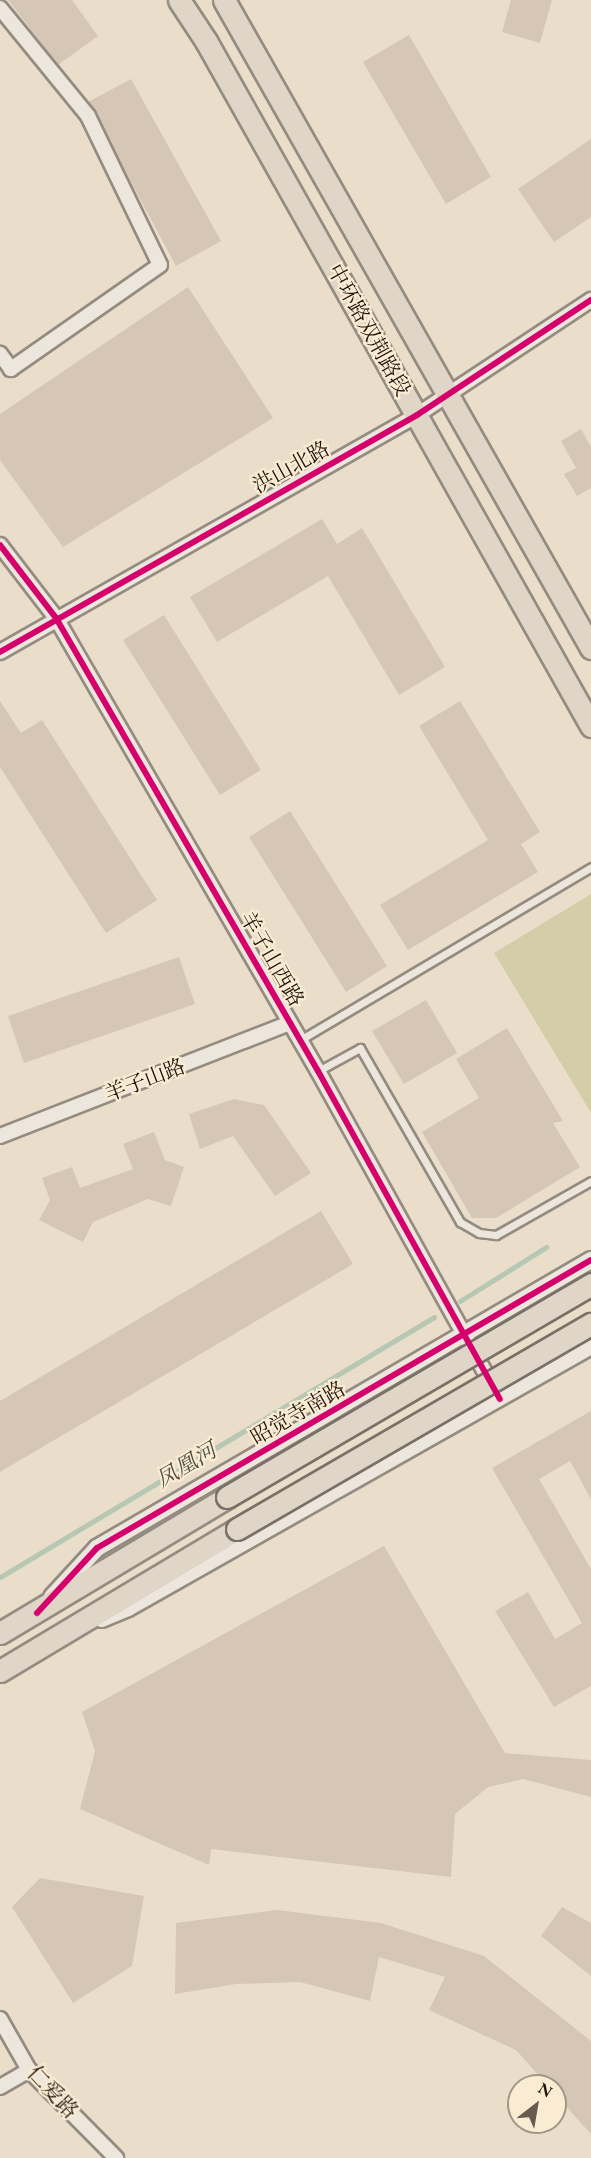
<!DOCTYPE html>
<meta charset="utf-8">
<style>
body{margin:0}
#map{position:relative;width:591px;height:2158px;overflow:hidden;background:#eadeca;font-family:"EB Garamond","Noto Serif SC",serif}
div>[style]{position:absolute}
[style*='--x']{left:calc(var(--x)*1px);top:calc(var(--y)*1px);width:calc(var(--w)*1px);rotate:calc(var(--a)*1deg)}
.green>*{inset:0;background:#d4cea8}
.stream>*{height:5px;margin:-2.5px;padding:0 2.5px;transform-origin:2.5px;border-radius:2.5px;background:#b6c8b4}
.building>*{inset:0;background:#d6c6b5}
.roads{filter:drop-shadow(2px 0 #948c80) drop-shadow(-2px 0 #948c80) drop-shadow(0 2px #948c80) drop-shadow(0 -2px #948c80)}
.service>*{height:7px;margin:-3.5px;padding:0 3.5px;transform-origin:3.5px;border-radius:3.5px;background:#ede6dd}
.minor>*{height:14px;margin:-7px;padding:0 7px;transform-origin:7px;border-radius:7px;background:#ede6dd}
.tertiary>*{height:16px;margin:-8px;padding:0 8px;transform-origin:8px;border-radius:8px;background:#ede6dd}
.primary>*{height:21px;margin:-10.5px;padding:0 10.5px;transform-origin:10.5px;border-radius:10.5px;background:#e0d6c7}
.bridges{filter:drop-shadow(2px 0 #797166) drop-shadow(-2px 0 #797166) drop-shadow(0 2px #797166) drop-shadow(0 -2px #797166)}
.primary-bridge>*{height:21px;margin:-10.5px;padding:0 10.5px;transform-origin:10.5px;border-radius:10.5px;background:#e0d6c7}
.cycleway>*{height:6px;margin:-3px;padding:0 3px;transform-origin:3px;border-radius:3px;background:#d6006c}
span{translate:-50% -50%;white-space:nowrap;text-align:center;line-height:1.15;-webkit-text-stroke:4.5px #faecd3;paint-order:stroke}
.street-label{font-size:21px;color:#23150e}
.water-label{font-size:22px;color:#4e5045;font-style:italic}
.north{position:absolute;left:507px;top:2074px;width:60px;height:60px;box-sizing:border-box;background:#faecd3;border:2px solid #a49684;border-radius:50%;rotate:31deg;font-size:16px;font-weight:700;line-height:24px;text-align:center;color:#23150e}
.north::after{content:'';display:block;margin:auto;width:21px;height:27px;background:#695b50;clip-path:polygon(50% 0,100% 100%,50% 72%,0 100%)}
</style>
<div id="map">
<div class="green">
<div style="clip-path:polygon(591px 894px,591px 1113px,494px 953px)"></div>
</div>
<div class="stream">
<div style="--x:460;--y:1301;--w:102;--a:-32.1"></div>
<div style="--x:0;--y:1577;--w:506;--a:-30.92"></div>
</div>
<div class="building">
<div style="clip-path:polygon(8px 0,72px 0,98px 36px,58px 65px)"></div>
<div style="clip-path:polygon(511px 0,552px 0,540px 43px,502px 32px)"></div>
<div style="clip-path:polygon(409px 35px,491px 177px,446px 204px,363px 62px)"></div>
<div style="clip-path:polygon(131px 79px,221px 241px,176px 266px,88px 102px)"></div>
<div style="clip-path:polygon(591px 139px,591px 217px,554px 242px,518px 189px)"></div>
<div style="clip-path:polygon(188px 287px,273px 418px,63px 547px,0 460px,0 414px)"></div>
<div style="clip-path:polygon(581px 429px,591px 447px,591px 488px,577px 496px,564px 474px,576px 468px,561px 441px)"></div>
<div style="clip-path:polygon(322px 519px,337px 544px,362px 528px,445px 667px,399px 695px,328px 576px,217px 642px,190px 597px)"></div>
<div style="clip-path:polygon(164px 615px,261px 770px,220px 795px,123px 640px)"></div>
<div style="clip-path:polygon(0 701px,21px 733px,42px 720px,157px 900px,106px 933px,0 767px)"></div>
<div style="clip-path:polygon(460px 701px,540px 832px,521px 844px,538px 872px,408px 950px,380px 905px,488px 840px,419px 726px)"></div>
<div style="clip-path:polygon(290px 811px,387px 966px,346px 992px,249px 837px)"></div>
<div style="clip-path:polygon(179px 957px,195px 1004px,24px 1063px,8px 1016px)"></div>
<div style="clip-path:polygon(426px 1000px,457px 1053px,404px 1084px,372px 1031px)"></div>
<div style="clip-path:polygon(507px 1028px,563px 1121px,553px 1123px,580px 1167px,496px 1218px,472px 1218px,422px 1132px,479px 1098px,456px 1059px)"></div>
<div style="clip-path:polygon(234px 1099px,264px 1105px,311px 1173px,275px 1196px,233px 1136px,200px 1149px,189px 1114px)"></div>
<div style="clip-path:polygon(154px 1132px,165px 1160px,184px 1167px,171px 1206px,148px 1199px,93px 1222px,83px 1242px,39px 1220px,50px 1200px,42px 1178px,72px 1167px,80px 1188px,133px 1169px,123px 1144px)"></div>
<div style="clip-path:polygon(321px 1211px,353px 1264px,0 1472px,0 1401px)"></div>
<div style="clip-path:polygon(591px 1411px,591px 1499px,570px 1461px,539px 1479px,591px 1569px,591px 1686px,554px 1707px,495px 1611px,528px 1592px,555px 1639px,582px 1623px,492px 1468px)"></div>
<div style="clip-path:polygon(384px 1546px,505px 1753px,591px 1760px,591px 1797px,523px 1779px,488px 1787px,455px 1814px,451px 1877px,211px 1849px,209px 1865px,80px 1809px,95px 1751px,82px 1712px)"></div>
<div style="clip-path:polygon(40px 1878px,144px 1896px,132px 1966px,73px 2003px,12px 1907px)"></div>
<div style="clip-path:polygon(562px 1907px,591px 1923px,591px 1976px,541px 1936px)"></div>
<div style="clip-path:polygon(277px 1910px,381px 1923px,484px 1956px,591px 2041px,591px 2134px,555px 2094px,555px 2086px,548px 2086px,516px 2050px,429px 2010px,445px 1977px,379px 1957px,370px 2001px,300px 1982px,236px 1984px,175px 1994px,176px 1923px)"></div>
</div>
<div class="roads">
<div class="service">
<div style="--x:300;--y:1040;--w:339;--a:-30.7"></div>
<div style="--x:318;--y:1071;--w:48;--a:-28.7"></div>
<div style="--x:360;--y:1048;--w:201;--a:60.1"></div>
<div style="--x:460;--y:1222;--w:22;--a:30"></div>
<div style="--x:479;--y:1233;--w:17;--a:7"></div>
<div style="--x:496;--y:1235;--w:109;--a:-29.6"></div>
</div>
<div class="minor">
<div style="--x:0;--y:8;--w:139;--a:50.8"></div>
<div style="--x:88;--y:116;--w:165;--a:64.2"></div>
<div style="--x:160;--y:265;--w:182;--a:145.1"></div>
<div style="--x:11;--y:369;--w:19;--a:-126"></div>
<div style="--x:0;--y:545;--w:92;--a:52.5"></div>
<div style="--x:56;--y:618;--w:523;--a:59.96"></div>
<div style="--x:318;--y:1071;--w:363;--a:61"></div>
<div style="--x:0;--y:652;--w:480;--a:-29.6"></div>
<div style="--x:417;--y:415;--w:209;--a:-33.5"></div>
<div style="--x:0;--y:1136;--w:311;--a:-21.3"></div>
<div style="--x:0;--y:2019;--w:59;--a:60.4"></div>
<div style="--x:29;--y:2070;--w:124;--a:45.3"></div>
<div style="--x:0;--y:2087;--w:34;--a:-30"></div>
</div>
<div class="tertiary">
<div style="--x:52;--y:1597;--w:67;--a:-47.4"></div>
<div style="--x:97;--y:1548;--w:572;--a:-30.24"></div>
<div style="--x:102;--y:1619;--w:28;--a:-23"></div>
<div style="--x:128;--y:1608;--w:532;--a:-29.5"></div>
</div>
<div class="primary">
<div style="--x:179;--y:0;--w:49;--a:56.6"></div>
<div style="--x:206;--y:41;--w:786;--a:60.66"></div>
<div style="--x:224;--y:0;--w:745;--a:60.47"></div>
<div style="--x:0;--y:1633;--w:265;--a:-30.9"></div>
<div style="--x:0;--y:1671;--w:276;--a:-30.9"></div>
</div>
</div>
<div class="bridges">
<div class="primary-bridge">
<div style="--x:227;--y:1497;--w:422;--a:-30.3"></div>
<div style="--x:237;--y:1529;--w:409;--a:-30.1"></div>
</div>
</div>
<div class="cycleway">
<div style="--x:0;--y:545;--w:92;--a:52.5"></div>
<div style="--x:56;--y:618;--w:523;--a:59.96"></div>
<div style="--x:318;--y:1071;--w:375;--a:61"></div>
<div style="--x:0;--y:652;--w:480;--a:-29.6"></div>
<div style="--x:417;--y:415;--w:209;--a:-33.5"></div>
<div style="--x:37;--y:1613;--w:88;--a:-47.3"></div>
<div style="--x:97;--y:1548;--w:572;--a:-30.24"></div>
</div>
<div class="street-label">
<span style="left:369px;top:330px;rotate:61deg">中环路双荆路段</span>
<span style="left:291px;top:467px;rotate:-29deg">洪山北路</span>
<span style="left:272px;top:959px;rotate:60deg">羊子山西路</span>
<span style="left:145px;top:1080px;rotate:-21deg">羊子山路</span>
<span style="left:298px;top:1413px;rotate:-30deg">昭觉寺南路</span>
<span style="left:53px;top:2092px;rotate:47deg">仁爱路</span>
</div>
<div class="water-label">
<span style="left:186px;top:1465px;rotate:-31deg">凤凰河</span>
</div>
<div class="north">N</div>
</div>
